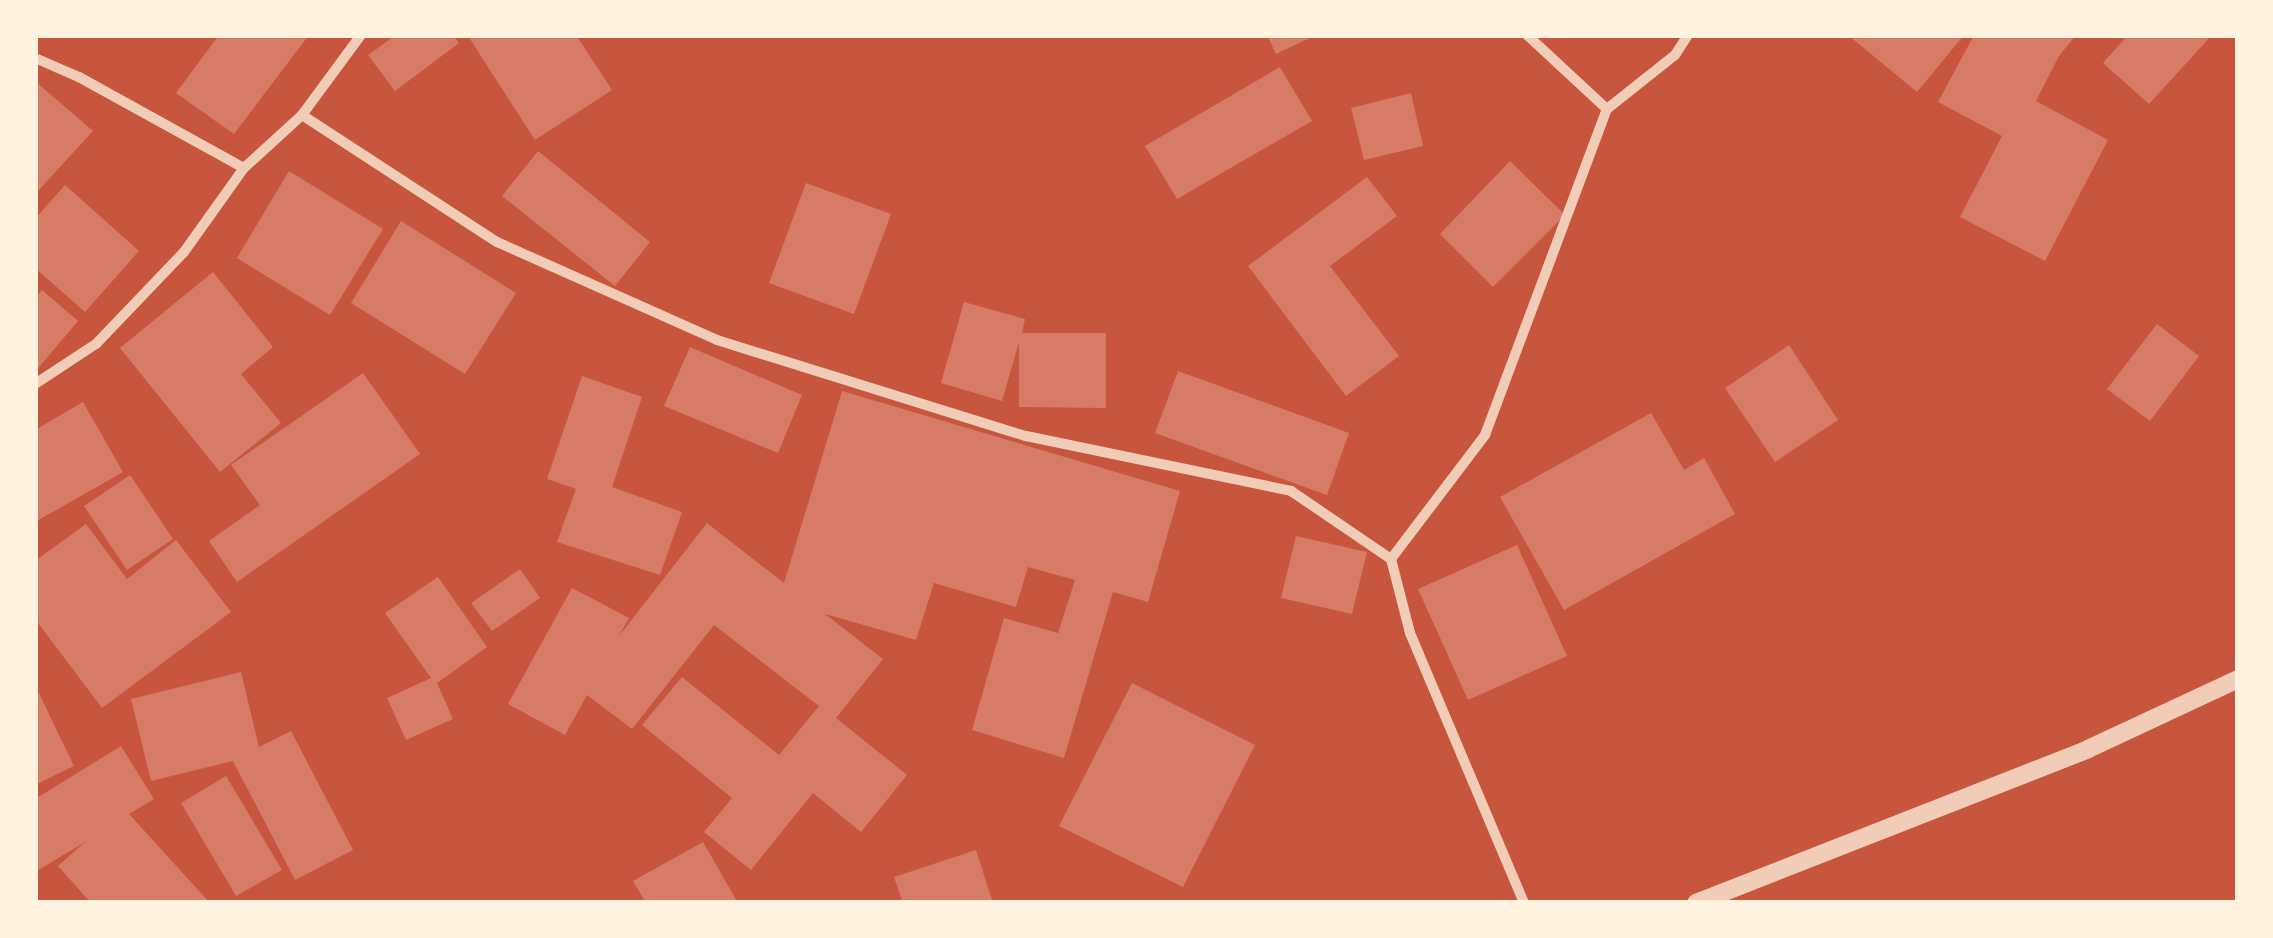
<!DOCTYPE html>
<style>
body{margin:0}
#map{position:relative;width:2273px;height:938px;overflow:hidden;background:#c8553d;font-family:Mulish,sans-serif}
div>[style]{position:absolute}
[style*='--x']{left:calc(var(--x)*1px);top:calc(var(--y)*1px);width:calc(var(--w)*1px);rotate:calc(var(--a)*1deg)}
.building>*{inset:0;background:#d67c66}
.minor>*{height:10px;margin:-5px;padding:0 5px;transform-origin:5px;border-radius:5px;background:#f1ccb7}
.tertiary>*{height:18px;margin:-9px;padding:0 9px;transform-origin:9px;border-radius:9px;background:#f1ccb7}
span{translate:-50% -50%;white-space:nowrap;text-align:center;line-height:1.15;-webkit-text-stroke:8px #fff3e0;paint-order:stroke}
.frame{position:absolute;inset:0;border:38px solid #fff3e0;pointer-events:none}
</style>
<div id="map">
<div class="building">
<div style="clip-path:polygon(219px 35px,309px 35px,234px 134px,176px 93px)"></div>
<div style="clip-path:polygon(396px 35px,453px 35px,459px 43px,395px 91px,368px 55px)"></div>
<div style="clip-path:polygon(477px 35px,576px 35px,612px 90px,535px 140px,470px 39px)"></div>
<div style="clip-path:polygon(1267px 35px,1316px 35px,1276px 54px)"></div>
<div style="clip-path:polygon(1848px 35px,1964px 35px,1917px 92px)"></div>
<div style="clip-path:polygon(1974px 35px,2076px 35px,2059px 56px,2036px 101px,2108px 140px,2045px 261px,1960px 217px,2002px 136px,1938px 102px)"></div>
<div style="clip-path:polygon(2128px 35px,2212px 35px,2149px 104px,2103px 63px)"></div>
<div style="clip-path:polygon(1280px 67px,1312px 121px,1177px 199px,1145px 146px)"></div>
<div style="clip-path:polygon(35px 81px,93px 131px,38px 191px,35px 188px)"></div>
<div style="clip-path:polygon(1411px 93px,1423px 146px,1364px 160px,1351px 108px)"></div>
<div style="clip-path:polygon(538px 151px,650px 242px,615px 286px,502px 196px)"></div>
<div style="clip-path:polygon(1510px 161px,1565px 215px,1493px 287px,1440px 234px)"></div>
<div style="clip-path:polygon(289px 171px,383px 229px,330px 315px,237px 258px)"></div>
<div style="clip-path:polygon(1367px 177px,1397px 216px,1330px 266px,1399px 356px,1346px 396px,1248px 266px)"></div>
<div style="clip-path:polygon(806px 183px,891px 214px,854px 314px,769px 283px)"></div>
<div style="clip-path:polygon(65px 185px,139px 251px,85px 312px,35px 268px,35px 219px)"></div>
<div style="clip-path:polygon(401px 221px,516px 293px,465px 374px,351px 303px)"></div>
<div style="clip-path:polygon(213px 272px,273px 347px,241px 374px,281px 423px,220px 472px,120px 348px)"></div>
<div style="clip-path:polygon(42px 290px,78px 321px,35px 372px,35px 298px)"></div>
<div style="clip-path:polygon(964px 302px,1025px 319px,1022px 333px,1106px 333px,1106px 408px,1019px 407px,1019px 342px,1002px 401px,941px 383px)"></div>
<div style="clip-path:polygon(2157px 324px,2199px 356px,2150px 421px,2107px 389px)"></div>
<div style="clip-path:polygon(1789px 345px,1838px 420px,1775px 462px,1725px 388px)"></div>
<div style="clip-path:polygon(690px 347px,802px 395px,778px 453px,664px 406px)"></div>
<div style="clip-path:polygon(1178px 371px,1349px 433px,1327px 495px,1155px 433px)"></div>
<div style="clip-path:polygon(363px 373px,420px 454px,237px 582px,209px 541px,260px 505px,231px 465px)"></div>
<div style="clip-path:polygon(582px 376px,642px 397px,612px 487px,682px 512px,660px 575px,557px 542px,576px 489px,547px 479px)"></div>
<div style="clip-path:polygon(842px 391px,1180px 491px,1148px 602px,1113px 592px,1064px 758px,972px 730px,1004px 618px,1058px 633px,1075px 580px,1028px 567px,1016px 607px,934px 583px,916px 640px,825px 614px,883px 659px,836px 718px,907px 775px,861px 832px,813px 793px,751px 870px,704px 832px,732px 798px,642px 725px,682px 677px,779px 755px,819px 706px,714px 625px,632px 729px,587px 695px,565px 735px,508px 704px,572px 588px,629px 618px,619px 636px,707px 523px,784px 583px)"></div>
<div style="clip-path:polygon(83px 402px,123px 472px,35px 522px,35px 430px)"></div>
<div style="clip-path:polygon(1651px 413px,1684px 470px,1704px 458px,1735px 514px,1564px 610px,1500px 497px)"></div>
<div style="clip-path:polygon(130px 475px,173px 539px,127px 570px,84px 506px)"></div>
<div style="clip-path:polygon(86px 524px,127px 579px,176px 540px,231px 612px,102px 708px,35px 619px,35px 561px)"></div>
<div style="clip-path:polygon(1296px 536px,1367px 552px,1352px 614px,1281px 598px)"></div>
<div style="clip-path:polygon(1517px 545px,1567px 656px,1468px 700px,1418px 589px)"></div>
<div style="clip-path:polygon(520px 569px,540px 598px,492px 631px,471px 603px)"></div>
<div style="clip-path:polygon(438px 577px,487px 647px,437px 683px,453px 719px,406px 740px,387px 698px,431px 678px,385px 613px)"></div>
<div style="clip-path:polygon(241px 672px,259px 747px,291px 731px,353px 850px,295px 880px,233px 761px,151px 781px,131px 699px)"></div>
<div style="clip-path:polygon(1132px 683px,1255px 745px,1183px 887px,1059px 826px)"></div>
<div style="clip-path:polygon(35px 685px,74px 766px,35px 785px)"></div>
<div style="clip-path:polygon(121px 746px,154px 799px,129px 814px,210px 903px,91px 903px,58px 866px,85px 842px,35px 872px,35px 799px)"></div>
<div style="clip-path:polygon(226px 776px,282px 870px,236px 896px,181px 803px)"></div>
<div style="clip-path:polygon(703px 842px,738px 903px,646px 903px,633px 881px)"></div>
<div style="clip-path:polygon(976px 850px,993px 903px,903px 903px,894px 877px)"></div>
</div>
<div class="minor">
<div style="--x:1527;--y:35;--w:109;--a:42.8"></div>
<div style="--x:35;--y:58;--w:48;--a:23.4"></div>
<div style="--x:79;--y:77;--w:188;--a:28.9"></div>
<div style="--x:302;--y:115;--w:233;--a:33.1"></div>
<div style="--x:497;--y:242;--w:241;--a:24"></div>
<div style="--x:717;--y:340;--w:324;--a:17.3"></div>
<div style="--x:1026;--y:436;--w:271;--a:11.7"></div>
<div style="--x:1291;--y:491;--w:121;--a:34.2"></div>
<div style="--x:1391;--y:559;--w:76;--a:75.6"></div>
<div style="--x:1410;--y:633;--w:293;--a:67.1"></div>
<div style="--x:35;--y:384;--w:73;--a:-33.3"></div>
<div style="--x:96;--y:344;--w:127;--a:-46.3"></div>
<div style="--x:184;--y:252;--w:103;--a:-54.5"></div>
<div style="--x:244;--y:168;--w:79;--a:-42.4"></div>
<div style="--x:302;--y:115;--w:99;--a:-53.6"></div>
<div style="--x:1391;--y:559;--w:156;--a:-52.8"></div>
<div style="--x:1485;--y:435;--w:348;--a:-69.5"></div>
<div style="--x:1607;--y:109;--w:87;--a:-38.5"></div>
<div style="--x:1675;--y:55;--w:24;--a:-57"></div>
</div>
<div class="tertiary">
<div style="--x:1696;--y:903;--w:421;--a:-21.4"></div>
<div style="--x:2088;--y:749;--w:166;--a:-25"></div>
</div>
<div class="frame"></div>
</div>
